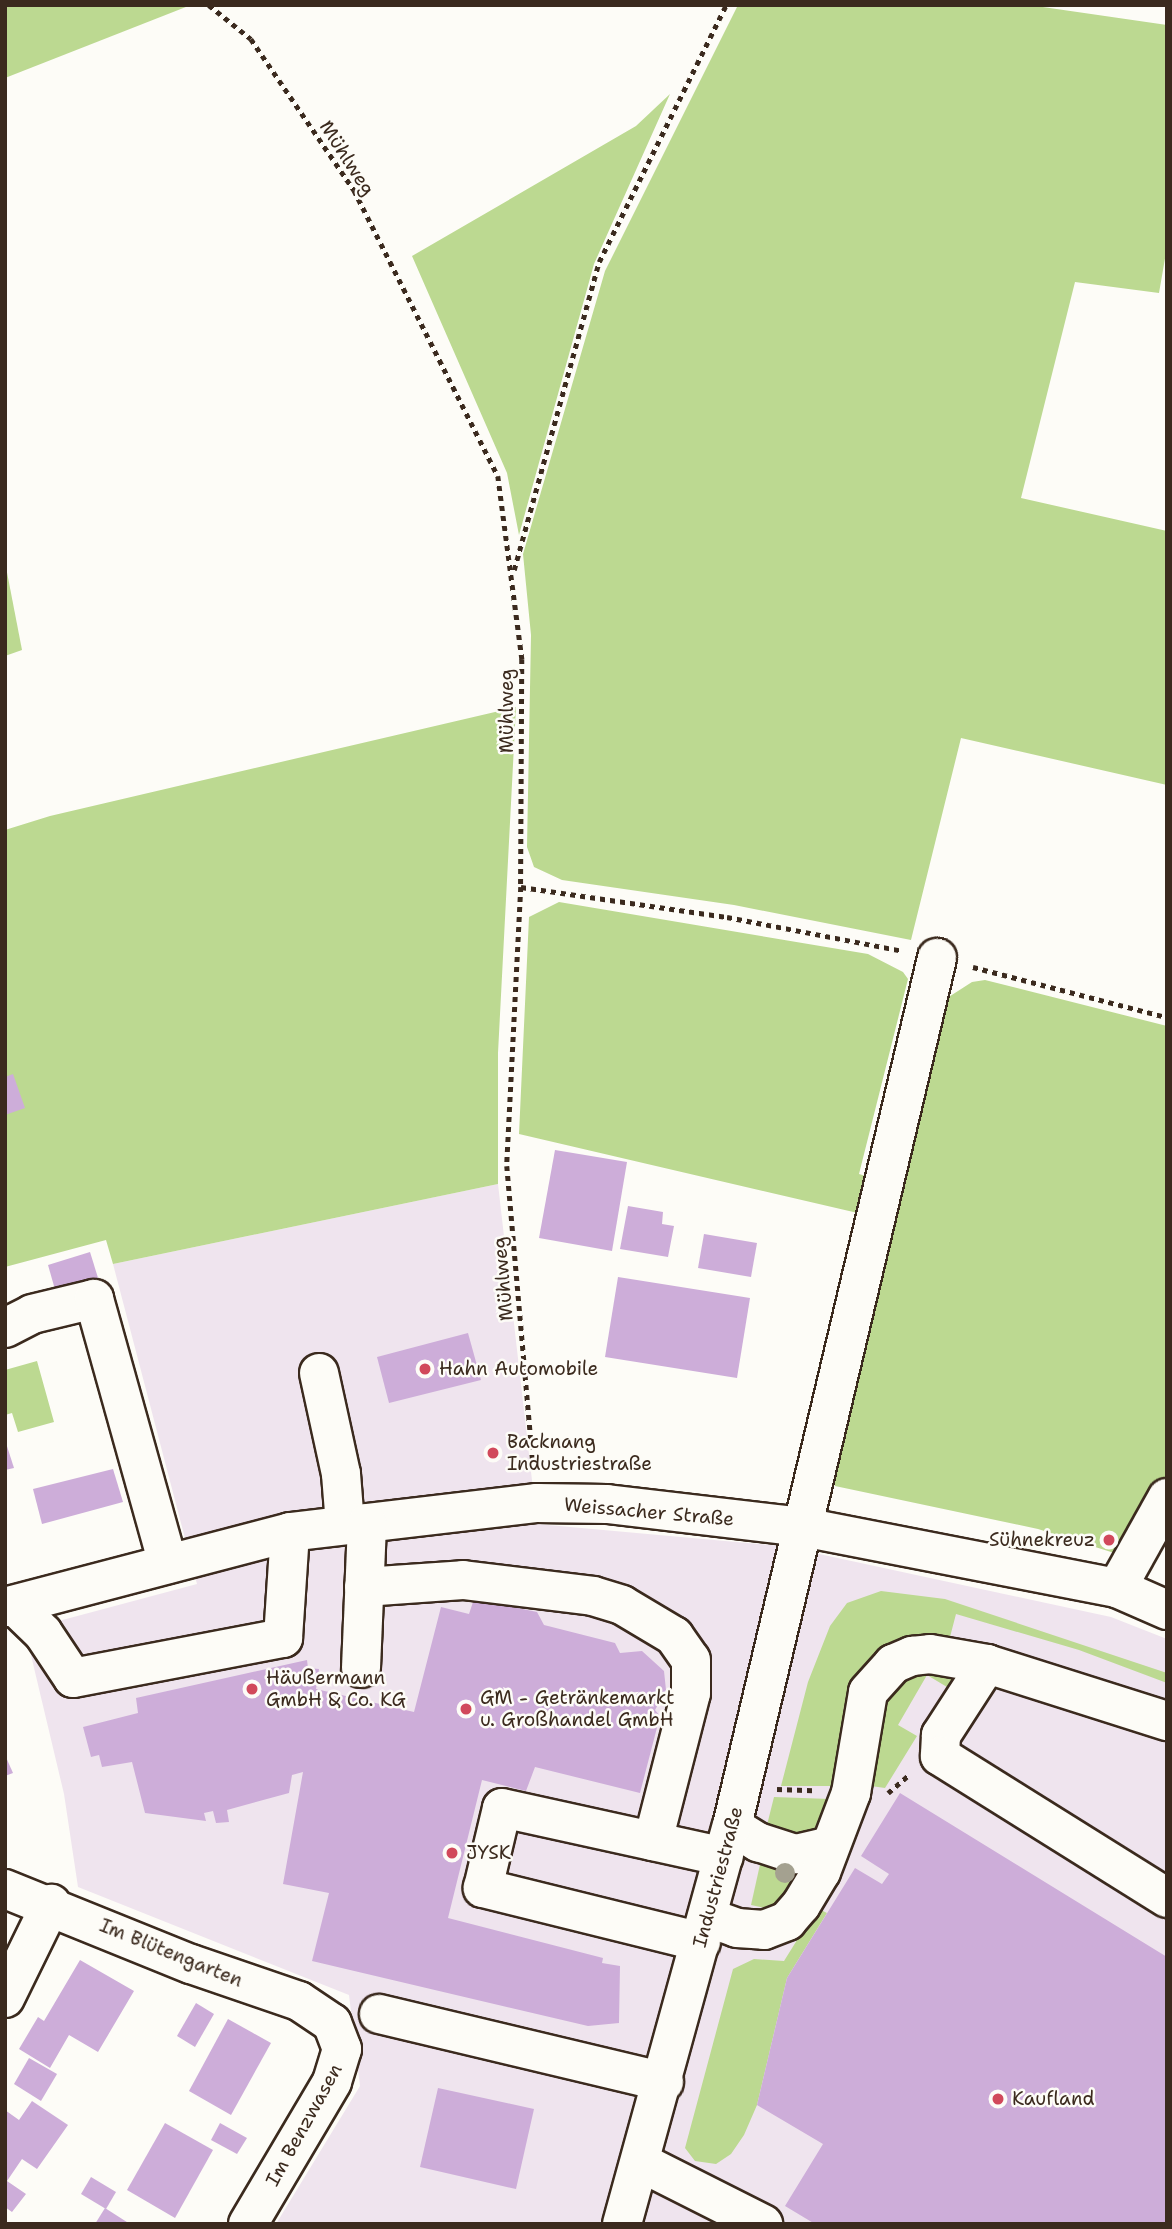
<!DOCTYPE html>
<meta charset="utf-8">
<style>
body{margin:0}
#map{position:relative;width:1172px;height:2229px;overflow:hidden;background:#fdfcf7;font-family:"Shantell Sans",sans-serif}
div>[style]{position:absolute}
[style*='--x']{left:calc(var(--x)*1px);top:calc(var(--y)*1px);width:calc(var(--w)*1px);rotate:calc(var(--a)*1deg)}
.built>*{inset:0;background:#efe4ee}
.green>*{inset:0;background:#bcd991}
.building>*{inset:0;background:#cdadd9}
.path>*{height:4.5px;margin-top:-2.25px;transform-origin:0;background:repeating-linear-gradient(90deg,#3b2a1e 0 5px,transparent 0 10px)}
.roads{filter:drop-shadow(2px 0 #3b2a1e) drop-shadow(-2px 0 #3b2a1e) drop-shadow(0 2px #3b2a1e) drop-shadow(0 -2px #3b2a1e)}
.minor>*{height:38px;margin:-19px;padding:0 19px;transform-origin:19px;border-radius:19px;background:#fdfcf7}
.trees>*{width:20px;height:20px;margin:-10px;border-radius:50%;background:#a4a190}
.dots>*{width:19px;height:19px;translate:-50% -50%;box-sizing:border-box;border:4px solid #fdfcf7;border-radius:50%}
span{translate:-50% -50%;white-space:nowrap;text-align:center;line-height:1.15;-webkit-text-stroke:5px #fdfcf7;paint-order:stroke}
.street-label{font-size:19px;color:#3b2a1e}
.poi-label{font-size:19px;color:#3b2a1e}
.left{translate:0 -50%;text-align:left}
.right{translate:-100% -50%;text-align:right}
.frame{position:absolute;inset:0;border:7px solid #3b2a1e;pointer-events:none}
</style>
<div id="map">
<div class="built">
<div style="clip-path:polygon(498px 1184px,537px 1524px,782px 1546px,1111px 1617px,1167px 1639px,1167px 2224px,276px 2224px,360px 2086px,349px 1995px,78px 1887px,64px 1794px,25px 1630px,197px 1584px,113px 1264px)"></div>
</div>
<div class="green">
<div style="clip-path:polygon(5px 5px,191px 5px,5px 78px)"></div>
<div style="clip-path:polygon(738px 5px,1029px 5px,1167px 25px,1167px 247px,1159px 293px,1075px 282px,1021px 498px,1167px 531px,1167px 785px,961px 738px,911px 940px,734px 905px,562px 880px,534px 867px,527px 847px,531px 635px,523px 554px,605px 271px)"></div>
<div style="clip-path:polygon(670px 94px,594px 264px,519px 535px,507px 473px,412px 256px,636px 126px)"></div>
<div style="clip-path:polygon(5px 562px,22px 650px,5px 656px)"></div>
<div style="clip-path:polygon(516px 707px,498px 1053px,498px 1184px,113px 1264px,106px 1240px,5px 1267px,5px 830px,50px 816px)"></div>
<div style="clip-path:polygon(559px 902px,868px 954px,903px 972px,908px 979px,859px 1174px,872px 1178px,862px 1214px,519px 1134px,529px 917px)"></div>
<div style="clip-path:polygon(985px 980px,1167px 1026px,1167px 1481px,1127px 1557px,1038px 1529px,835px 1486px,827px 1470px,944px 1000px,972px 982px)"></div>
<div style="clip-path:polygon(37px 1361px,54px 1422px,18px 1432px,12px 1413px,5px 1415px,5px 1370px)"></div>
<div style="clip-path:polygon(881px 1591px,945px 1599px,1167px 1673px,1167px 1683px,1079px 1650px,956px 1614px,950px 1637px,923px 1635px,892px 1643px,854px 1678px,844px 1706px,836px 1786px,781px 1786px,808px 1682px,830px 1626px,847px 1603px)"></div>
<div style="clip-path:polygon(933px 1667px,953px 1678px,947px 1687px,927px 1675px,898px 1725px,917px 1736px,885px 1788px,871px 1786px,885px 1695px,910px 1675px)"></div>
<div style="clip-path:polygon(774px 1797px,830px 1799px,817px 1826px,800px 1838px,767px 1825px)"></div>
<div style="clip-path:polygon(761px 1860px,801px 1873px,777px 1904px,765px 1908px,751px 1905px)"></div>
<div style="clip-path:polygon(817px 1908px,827px 1913px,787px 1978px,757px 2105px,744px 2135px,731px 2154px,716px 2164px,695px 2161px,685px 2148px,733px 1969px,754px 1959px,784px 1961px)"></div>
</div>
<div class="building">
<div style="clip-path:polygon(13px 1074px,25px 1108px,5px 1115px,5px 1077px)"></div>
<div style="clip-path:polygon(555px 1150px,627px 1162px,612px 1251px,539px 1238px)"></div>
<div style="clip-path:polygon(628px 1206px,663px 1212px,662px 1224px,674px 1226px,668px 1257px,620px 1249px)"></div>
<div style="clip-path:polygon(704px 1234px,757px 1243px,751px 1277px,698px 1268px)"></div>
<div style="clip-path:polygon(90px 1252px,99px 1281px,56px 1293px,48px 1265px)"></div>
<div style="clip-path:polygon(618px 1277px,750px 1298px,737px 1378px,605px 1357px)"></div>
<div style="clip-path:polygon(468px 1333px,481px 1380px,389px 1403px,377px 1357px)"></div>
<div style="clip-path:polygon(5px 1440px,14px 1468px,5px 1470px)"></div>
<div style="clip-path:polygon(113px 1469px,123px 1502px,42px 1524px,33px 1489px)"></div>
<div style="clip-path:polygon(474px 1599px,537px 1612px,544px 1625px,615px 1643px,620px 1653px,642px 1651px,664px 1671px,666px 1690px,655px 1710px,660px 1716px,640px 1793px,535px 1767px,526px 1791px,482px 1780px,448px 1918px,603px 1958px,602px 1963px,620px 1966px,619px 2023px,588px 2026px,312px 1961px,329px 1893px,283px 1884px,303px 1772px,292px 1775px,289px 1793px,227px 1810px,229px 1822px,216px 1823px,213px 1811px,204px 1813px,206px 1821px,145px 1813px,132px 1762px,102px 1767px,99px 1755px,91px 1757px,83px 1727px,138px 1713px,136px 1698px,307px 1660px,308px 1668px,319px 1669px,316px 1689px,414px 1712px,441px 1607px,469px 1614px)"></div>
<div style="clip-path:polygon(5px 1755px,13px 1773px,5px 1776px)"></div>
<div style="clip-path:polygon(900px 1793px,1167px 1957px,1167px 2224px,815px 2224px,785px 2206px,823px 2144px,757px 2105px,787px 1978px,855px 1868px,882px 1884px,889px 1874px,861px 1856px)"></div>
<div style="clip-path:polygon(80px 1960px,134px 1991px,98px 2052px,69px 2035px,50px 2068px,19px 2049px,38px 2017px,44px 2021px)"></div>
<div style="clip-path:polygon(196px 2003px,214px 2014px,195px 2047px,177px 2036px)"></div>
<div style="clip-path:polygon(228px 2019px,271px 2043px,231px 2115px,189px 2091px)"></div>
<div style="clip-path:polygon(29px 2058px,57px 2074px,41px 2101px,14px 2084px)"></div>
<div style="clip-path:polygon(438px 2088px,534px 2109px,516px 2189px,420px 2167px)"></div>
<div style="clip-path:polygon(32px 2101px,68px 2125px,37px 2169px,22px 2159px,7px 2181px,26px 2194px,12px 2212px,5px 2207px,5px 2110px,19px 2120px)"></div>
<div style="clip-path:polygon(165px 2123px,213px 2150px,175px 2218px,127px 2190px)"></div>
<div style="clip-path:polygon(220px 2123px,247px 2138px,237px 2154px,211px 2140px)"></div>
<div style="clip-path:polygon(91px 2177px,116px 2192px,106px 2209px,81px 2194px)"></div>
<div style="clip-path:polygon(105px 2208px,130px 2224px,95px 2224px)"></div>
</div>
<div class="path">
<div style="--x:209;--y:5;--w:54;--a:39"></div>
<div style="--x:251;--y:39;--w:183;--a:55.7"></div>
<div style="--x:354;--y:190;--w:320;--a:63.3"></div>
<div style="--x:498;--y:476;--w:185;--a:82.5"></div>
<div style="--x:522;--y:659;--w:228;--a:90.3"></div>
<div style="--x:521;--y:887;--w:279;--a:92.9"></div>
<div style="--x:507;--y:1166;--w:301;--a:85"></div>
<div style="--x:514;--y:570;--w:320;--a:-74.6"></div>
<div style="--x:599;--y:262;--w:287;--a:-63.7"></div>
<div style="--x:521;--y:887;--w:208;--a:8.3"></div>
<div style="--x:727;--y:917;--w:179;--a:10.9"></div>
<div style="--x:973;--y:967;--w:200;--a:14.5"></div>
<div style="--x:777;--y:1789;--w:36;--a:2"></div>
<div style="--x:888;--y:1793;--w:29;--a:-41"></div>
</div>
<div class="roads">
<div class="minor">
<div style="--x:5;--y:1328;--w:30;--a:-27"></div>
<div style="--x:32;--y:1314;--w:64;--a:-13.6"></div>
<div style="--x:94;--y:1299;--w:275;--a:74.4"></div>
<div style="--x:319;--y:1373;--w:103;--a:77.7"></div>
<div style="--x:341;--y:1474;--w:51;--a:85.5"></div>
<div style="--x:364;--y:1587;--w:99;--a:-4"></div>
<div style="--x:463;--y:1580;--w:131;--a:7"></div>
<div style="--x:593;--y:1596;--w:30;--a:17"></div>
<div style="--x:622;--y:1605;--w:61;--a:30.8"></div>
<div style="--x:674;--y:1636;--w:29;--a:55"></div>
<div style="--x:691;--y:1660;--w:33;--a:90"></div>
<div style="--x:691;--y:1693;--w:153;--a:104.4"></div>
<div style="--x:1117;--y:1588;--w:103;--a:-60.9"></div>
<div style="--x:14;--y:1605;--w:40;--a:44"></div>
<div style="--x:43;--y:1633;--w:54;--a:56.3"></div>
<div style="--x:73;--y:1678;--w:214;--a:-10.8"></div>
<div style="--x:283;--y:1638;--w:106;--a:-86.2"></div>
<div style="--x:5;--y:1607;--w:295;--a:-14.7"></div>
<div style="--x:290;--y:1532;--w:249;--a:-6.7"></div>
<div style="--x:537;--y:1503;--w:70;--a:0.8"></div>
<div style="--x:607;--y:1504;--w:197;--a:6.7"></div>
<div style="--x:803;--y:1527;--w:320;--a:11"></div>
<div style="--x:1117;--y:1588;--w:55;--a:23.7"></div>
<div style="--x:987;--y:1664;--w:85;--a:122.9"></div>
<div style="--x:941;--y:1735;--w:21;--a:93"></div>
<div style="--x:940;--y:1756;--w:268;--a:32"></div>
<div style="--x:361;--y:1668;--w:145;--a:-87.6"></div>
<div style="--x:732;--y:1826;--w:31;--a:32"></div>
<div style="--x:758;--y:1842;--w:40;--a:18"></div>
<div style="--x:796;--y:1854;--w:32;--a:-13"></div>
<div style="--x:5;--y:1889;--w:201;--a:22"></div>
<div style="--x:191;--y:1964;--w:114;--a:18.9"></div>
<div style="--x:299;--y:2001;--w:40;--a:34"></div>
<div style="--x:332;--y:2023;--w:28;--a:69"></div>
<div style="--x:342;--y:2049;--w:34;--a:107"></div>
<div style="--x:332;--y:2082;--w:165;--a:120.6"></div>
<div style="--x:707;--y:1917;--w:32;--a:20"></div>
<div style="--x:737;--y:1928;--w:27;--a:4"></div>
<div style="--x:764;--y:1930;--w:25;--a:-21"></div>
<div style="--x:787;--y:1921;--w:21;--a:-49"></div>
<div style="--x:801;--y:1905;--w:39;--a:-59"></div>
<div style="--x:821;--y:1872;--w:85;--a:-69.2"></div>
<div style="--x:851;--y:1793;--w:102;--a:-80.4"></div>
<div style="--x:868;--y:1692;--w:38;--a:-48"></div>
<div style="--x:893;--y:1664;--w:21;--a:-23"></div>
<div style="--x:912;--y:1656;--w:18;--a:-6"></div>
<div style="--x:930;--y:1654;--w:58;--a:10"></div>
<div style="--x:987;--y:1664;--w:189;--a:17.6"></div>
<div style="--x:701;--y:1942;--w:225;--a:-166.1"></div>
<div style="--x:483;--y:1888;--w:82;--a:-76.6"></div>
<div style="--x:502;--y:1808;--w:227;--a:12.4"></div>
<div style="--x:5;--y:1998;--w:105;--a:-63.9"></div>
<div style="--x:379;--y:2014;--w:293;--a:13.4"></div>
<div style="--x:642;--y:2163;--w:136;--a:26.8"></div>
<div style="--x:622;--y:2224;--w:413;--a:-74.6"></div>
<div style="--x:732;--y:1826;--w:892;--a:-76.71"></div>
</div>
</div>
<div class="trees">
<div style="left:785px;top:1873px"></div>
</div>
<div class="dots">
<div style="left:425px;top:1369px;background:#d1495b"></div>
<div style="left:493px;top:1453px;background:#d1495b"></div>
<div style="left:1109px;top:1540px;background:#d1495b"></div>
<div style="left:252px;top:1689px;background:#d1495b"></div>
<div style="left:466px;top:1709px;background:#d1495b"></div>
<div style="left:452px;top:1853px;background:#d1495b"></div>
<div style="left:998px;top:2099px;background:#d1495b"></div>
</div>
<div class="street-label">
<span style="left:347px;top:158px;rotate:57deg">Mühlweg</span>
<span style="left:507px;top:711px;rotate:-90deg">Mühlweg</span>
<span style="left:503px;top:1279px;rotate:-95deg">Mühlweg</span>
<span style="left:649px;top:1512px;rotate:5deg">Weissacher Straße</span>
<span style="left:718px;top:1877px;rotate:-75deg">Industriestraße</span>
<span style="left:171px;top:1953px;rotate:22deg">Im Blütengarten</span>
<span style="left:304px;top:2125px;rotate:-61deg">Im Benzwasen</span>
</div>
<div class="poi-label">
<span class="left" style="left:439px;top:1369px">Hahn Automobile</span>
<span class="left" style="left:507px;top:1453px">Backnang<br>Industriestraße</span>
<span class="right" style="left:1095px;top:1540px">Sühnekreuz</span>
<span class="left" style="left:266px;top:1689px">Häußermann<br>GmbH &amp; Co. KG</span>
<span class="left" style="left:480px;top:1709px">GM - Getränkemarkt<br>u. Großhandel GmbH</span>
<span class="left" style="left:466px;top:1853px">JYSK</span>
<span class="left" style="left:1012px;top:2099px">Kaufland</span>
</div>
<div class="frame"></div>
</div>
